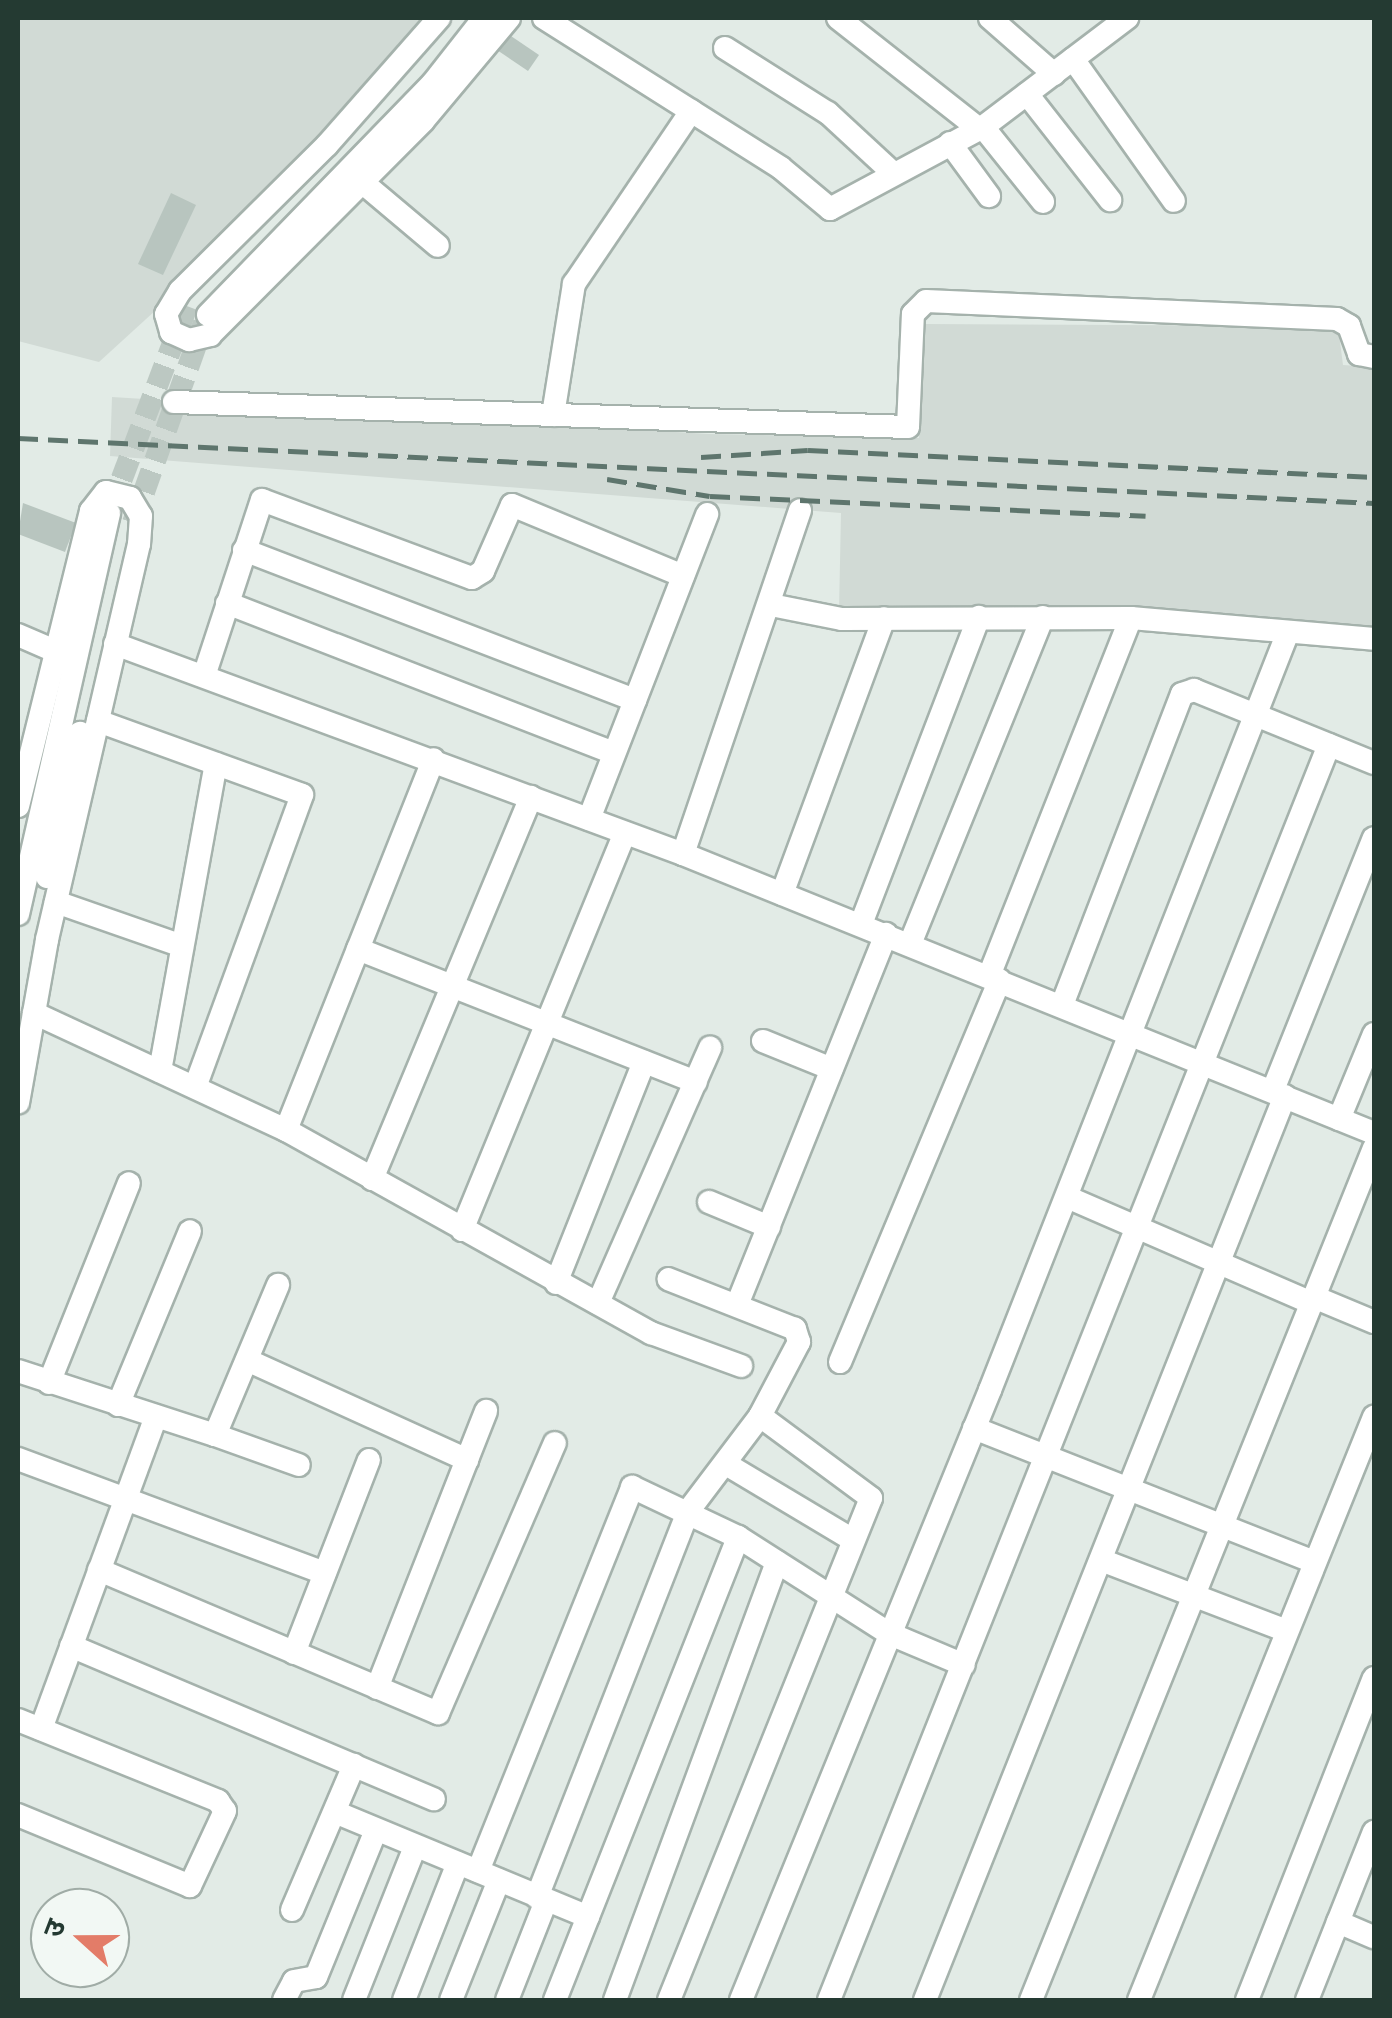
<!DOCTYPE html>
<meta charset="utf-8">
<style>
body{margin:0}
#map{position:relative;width:1392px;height:2018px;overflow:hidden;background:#e2ebe6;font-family:Ubuntu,"Noto Sans Devanagari",sans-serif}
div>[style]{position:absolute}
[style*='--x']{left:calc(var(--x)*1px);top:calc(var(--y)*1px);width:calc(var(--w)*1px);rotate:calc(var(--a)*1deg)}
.built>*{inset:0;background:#d1dad5}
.building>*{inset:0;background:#b8c5bf}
.minor-tunnel>*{height:22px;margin-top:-11px;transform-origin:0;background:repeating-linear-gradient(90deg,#bcc8c2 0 22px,transparent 0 33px)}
.roads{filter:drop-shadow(2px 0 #a5b2ac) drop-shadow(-2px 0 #a5b2ac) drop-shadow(0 2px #a5b2ac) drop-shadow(0 -2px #a5b2ac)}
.minor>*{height:22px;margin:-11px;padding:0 11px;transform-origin:11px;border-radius:11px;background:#fff}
.rail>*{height:5px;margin-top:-2.5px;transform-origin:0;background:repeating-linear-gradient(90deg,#5e756d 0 20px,transparent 0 30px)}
span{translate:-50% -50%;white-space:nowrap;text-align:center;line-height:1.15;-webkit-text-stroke:9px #f2f8f4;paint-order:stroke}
.frame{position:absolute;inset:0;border:20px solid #243a32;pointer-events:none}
.north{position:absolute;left:30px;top:1888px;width:100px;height:100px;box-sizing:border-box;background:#f2f8f4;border:2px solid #a0aca6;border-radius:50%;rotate:291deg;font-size:28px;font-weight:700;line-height:40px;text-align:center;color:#243a32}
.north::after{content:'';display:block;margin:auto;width:35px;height:45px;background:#e37c68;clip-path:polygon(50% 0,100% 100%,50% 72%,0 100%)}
</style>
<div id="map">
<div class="built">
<div style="clip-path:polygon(18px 18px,430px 18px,248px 226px,99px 362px,18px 341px)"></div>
<div style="clip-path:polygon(924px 324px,1338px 326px,1343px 365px,1374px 367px,1374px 633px,839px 611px,841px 513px,110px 456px,112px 397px,708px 434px,919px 438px)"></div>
</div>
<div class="building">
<div style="clip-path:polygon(505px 32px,539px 55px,528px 71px,494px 48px)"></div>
<div style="clip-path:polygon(171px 193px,196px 205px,163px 275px,138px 264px)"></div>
<div style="clip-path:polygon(23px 503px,76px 523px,65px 552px,18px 534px)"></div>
</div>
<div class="minor-tunnel">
<div style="--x:110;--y:510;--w:218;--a:-69.3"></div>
<div style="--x:133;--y:523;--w:212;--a:-70.5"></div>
</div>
<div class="roads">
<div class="minor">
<div style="--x:439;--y:18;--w:169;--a:131.4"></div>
<div style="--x:327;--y:145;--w:207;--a:135.2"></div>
<div style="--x:180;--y:291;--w:27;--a:121"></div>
<div style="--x:166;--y:314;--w:19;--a:74"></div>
<div style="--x:171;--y:332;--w:20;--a:24"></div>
<div style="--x:189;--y:340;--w:22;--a:-13"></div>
<div style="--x:210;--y:335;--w:302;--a:-45.1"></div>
<div style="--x:423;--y:121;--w:134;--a:-50.1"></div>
<div style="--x:544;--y:18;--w:280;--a:32.3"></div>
<div style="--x:781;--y:168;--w:64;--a:39.9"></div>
<div style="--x:830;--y:209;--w:174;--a:-28.2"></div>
<div style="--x:983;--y:127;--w:181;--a:-37.1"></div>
<div style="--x:838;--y:18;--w:179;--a:38.2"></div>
<div style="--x:990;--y:18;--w:85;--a:41.2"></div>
<div style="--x:725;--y:48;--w:122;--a:32.3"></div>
<div style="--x:828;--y:113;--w:87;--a:42.7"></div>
<div style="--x:1073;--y:59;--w:174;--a:54.6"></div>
<div style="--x:1027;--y:94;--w:135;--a:51.9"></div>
<div style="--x:983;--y:127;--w:96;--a:51.3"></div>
<div style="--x:950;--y:143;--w:66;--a:53.7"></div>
<div style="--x:362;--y:182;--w:99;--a:40.1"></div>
<div style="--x:208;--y:315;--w:323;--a:-45.9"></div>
<div style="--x:433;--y:83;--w:83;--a:-51.9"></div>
<div style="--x:174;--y:402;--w:734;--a:1.95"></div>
<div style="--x:908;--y:427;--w:113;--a:-87.5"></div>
<div style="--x:913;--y:314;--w:18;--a:-45"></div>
<div style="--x:926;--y:301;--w:411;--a:2.5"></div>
<div style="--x:1337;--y:319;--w:14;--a:30"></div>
<div style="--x:1349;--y:326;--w:30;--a:70"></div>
<div style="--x:1359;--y:354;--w:15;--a:11"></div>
<div style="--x:553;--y:415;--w:133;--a:-80.9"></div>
<div style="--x:574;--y:284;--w:209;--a:-55.9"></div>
<div style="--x:244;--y:550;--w:419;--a:21"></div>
<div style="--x:227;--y:603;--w:415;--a:21.2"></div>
<div style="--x:771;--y:605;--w:72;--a:11.2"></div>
<div style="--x:842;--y:619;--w:289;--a:-0.2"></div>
<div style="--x:1131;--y:618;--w:244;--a:4.9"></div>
<div style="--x:18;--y:635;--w:40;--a:23.4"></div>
<div style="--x:115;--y:644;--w:606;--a:20.29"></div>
<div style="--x:683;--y:854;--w:745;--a:21.99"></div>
<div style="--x:205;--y:673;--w:182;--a:-71.8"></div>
<div style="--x:262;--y:500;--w:224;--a:20.4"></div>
<div style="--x:472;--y:578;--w:13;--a:-32"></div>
<div style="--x:483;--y:571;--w:72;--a:-66.3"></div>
<div style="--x:512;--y:505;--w:185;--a:22.5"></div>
<div style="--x:98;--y:721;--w:217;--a:19.9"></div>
<div style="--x:302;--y:795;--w:311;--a:110.1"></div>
<div style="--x:18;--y:806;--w:304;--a:-76.1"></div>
<div style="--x:91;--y:511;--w:24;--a:-52"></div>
<div style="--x:106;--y:492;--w:25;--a:14"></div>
<div style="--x:130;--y:498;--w:21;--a:59"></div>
<div style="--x:141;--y:516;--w:28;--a:94"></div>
<div style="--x:139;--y:544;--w:407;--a:103.1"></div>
<div style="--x:47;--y:940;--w:165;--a:100.1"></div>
<div style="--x:589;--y:819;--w:327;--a:-68.8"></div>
<div style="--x:683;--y:854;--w:363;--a:-71.2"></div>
<div style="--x:47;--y:877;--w:148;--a:-77.1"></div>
<div style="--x:782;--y:894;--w:294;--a:-69.7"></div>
<div style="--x:56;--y:902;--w:133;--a:19.2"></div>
<div style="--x:18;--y:914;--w:411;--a:-77.2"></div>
<div style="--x:861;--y:924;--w:329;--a:-69"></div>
<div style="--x:910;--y:944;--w:353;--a:-67.9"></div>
<div style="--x:358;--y:949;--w:363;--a:21.5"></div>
<div style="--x:989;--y:976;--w:385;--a:-68.4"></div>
<div style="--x:1062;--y:1005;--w:333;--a:-68.9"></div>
<div style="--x:1182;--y:694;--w:13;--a:-18"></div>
<div style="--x:1194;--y:690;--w:194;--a:22.1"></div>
<div style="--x:34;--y:1013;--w:278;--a:24.9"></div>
<div style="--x:286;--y:1130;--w:418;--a:29.1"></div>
<div style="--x:651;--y:1333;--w:96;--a:20.1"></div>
<div style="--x:763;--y:1041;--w:74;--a:22.1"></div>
<div style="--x:160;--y:1071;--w:312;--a:-79.7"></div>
<div style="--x:1273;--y:1090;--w:271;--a:-68.2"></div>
<div style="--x:1339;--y:1119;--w:92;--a:-67.6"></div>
<div style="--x:286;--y:1130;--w:399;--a:-68.3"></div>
<div style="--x:372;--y:1179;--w:414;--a:-67.4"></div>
<div style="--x:1067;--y:1197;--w:267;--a:23.4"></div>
<div style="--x:709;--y:1202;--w:65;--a:22.6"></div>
<div style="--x:462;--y:1230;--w:429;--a:-67.7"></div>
<div style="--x:556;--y:1283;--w:238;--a:-68.3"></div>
<div style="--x:1314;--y:1297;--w:65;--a:22.6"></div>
<div style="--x:598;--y:1303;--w:279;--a:-66.3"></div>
<div style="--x:737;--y:1305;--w:400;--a:-68.1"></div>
<div style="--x:247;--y:1360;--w:242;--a:24.4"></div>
<div style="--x:840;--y:1362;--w:414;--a:-67.3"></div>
<div style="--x:18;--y:1371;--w:207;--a:18"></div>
<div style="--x:215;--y:1435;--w:163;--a:-67.2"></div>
<div style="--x:49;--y:1383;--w:215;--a:-68.2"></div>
<div style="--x:118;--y:1405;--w:188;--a:-67.5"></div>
<div style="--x:974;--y:1428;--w:365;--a:21.5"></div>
<div style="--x:215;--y:1435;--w:89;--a:19.7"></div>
<div style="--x:18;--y:1459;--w:327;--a:20.4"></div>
<div style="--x:726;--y:1464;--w:148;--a:30.9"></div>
<div style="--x:1101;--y:1560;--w:199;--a:20.9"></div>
<div style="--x:99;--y:1570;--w:368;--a:22.9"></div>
<div style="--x:438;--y:1713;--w:294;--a:-66.6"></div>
<div style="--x:71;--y:1646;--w:394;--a:22.9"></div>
<div style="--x:294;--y:1653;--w:207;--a:-68.8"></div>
<div style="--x:377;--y:1688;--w:298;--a:-68.5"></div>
<div style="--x:18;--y:1720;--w:216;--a:22"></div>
<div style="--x:218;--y:1801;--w:12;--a:55"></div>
<div style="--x:225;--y:1811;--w:83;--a:115"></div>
<div style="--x:190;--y:1886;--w:186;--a:-157.6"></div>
<div style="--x:41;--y:1729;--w:333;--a:-69.8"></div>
<div style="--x:335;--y:1812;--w:274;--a:22.5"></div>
<div style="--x:478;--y:1871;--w:414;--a:-68.1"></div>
<div style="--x:632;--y:1487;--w:117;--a:25.3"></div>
<div style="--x:738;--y:1537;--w:178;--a:32.6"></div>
<div style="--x:888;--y:1633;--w:82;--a:22.8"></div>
<div style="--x:537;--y:1897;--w:416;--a:-68.6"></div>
<div style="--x:689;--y:1510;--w:118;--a:-52.9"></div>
<div style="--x:760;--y:1416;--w:84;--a:-62.2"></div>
<div style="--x:799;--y:1342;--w:14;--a:-107"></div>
<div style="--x:795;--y:1329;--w:136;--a:-158.5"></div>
<div style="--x:292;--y:1910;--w:158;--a:-66.8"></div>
<div style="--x:1338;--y:1922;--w:39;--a:23"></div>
<div style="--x:284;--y:2000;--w:21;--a:-62"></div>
<div style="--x:294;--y:1981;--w:22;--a:-10"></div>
<div style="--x:316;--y:1977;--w:159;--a:-67.8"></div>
<div style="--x:354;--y:2000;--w:165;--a:-68.3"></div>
<div style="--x:404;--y:2000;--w:147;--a:-68.5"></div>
<div style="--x:451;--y:2000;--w:129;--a:-68.2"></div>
<div style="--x:507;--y:2000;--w:106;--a:-68.5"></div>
<div style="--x:555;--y:2000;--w:498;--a:-68.4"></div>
<div style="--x:615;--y:2000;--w:467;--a:-69.7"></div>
<div style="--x:669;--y:2000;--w:541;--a:-68.08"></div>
<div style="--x:871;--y:1498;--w:138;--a:-143.5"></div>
<div style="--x:741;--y:2000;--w:659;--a:-67.79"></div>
<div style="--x:990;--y:1390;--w:814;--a:-68.54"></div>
<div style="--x:829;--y:2000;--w:1351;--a:-68.28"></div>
<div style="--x:925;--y:2000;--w:973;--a:-68.29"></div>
<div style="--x:1031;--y:2000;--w:918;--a:-68.07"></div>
<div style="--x:1139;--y:2000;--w:629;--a:-68.05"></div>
<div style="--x:1247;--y:2000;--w:346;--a:-68.5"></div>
<div style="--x:1307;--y:2000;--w:181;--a:-68.3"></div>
</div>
</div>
<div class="rail">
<div style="--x:18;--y:438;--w:1358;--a:2.74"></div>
<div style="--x:701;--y:457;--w:107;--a:-3.7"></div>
<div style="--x:808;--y:450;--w:567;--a:2.73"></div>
<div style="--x:607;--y:479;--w:104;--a:9.4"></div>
<div style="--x:710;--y:496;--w:436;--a:2.6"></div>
</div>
<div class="frame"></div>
<div class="north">उ</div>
</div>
